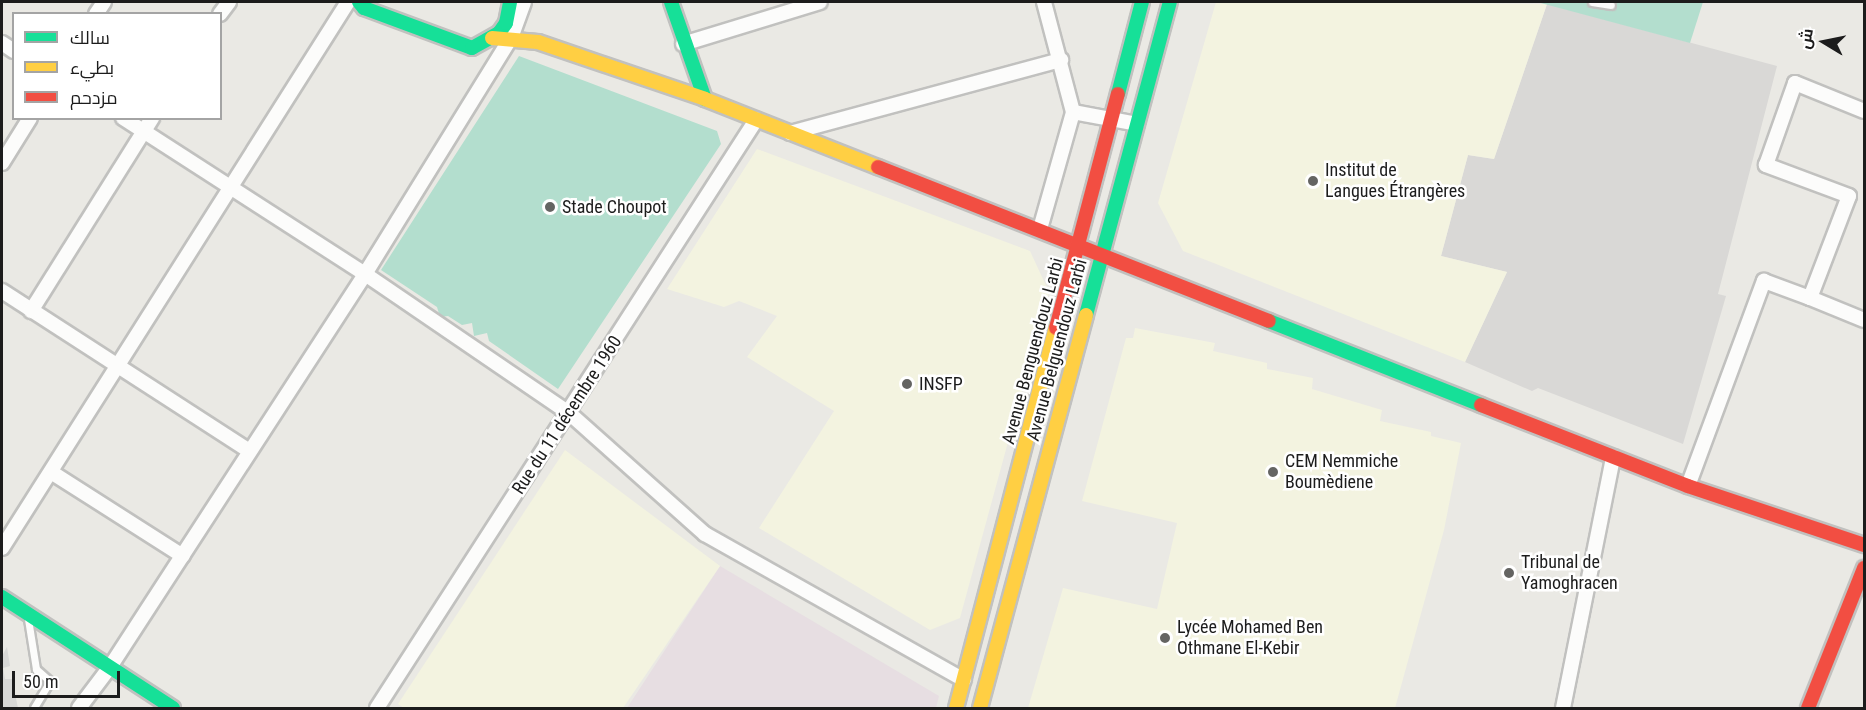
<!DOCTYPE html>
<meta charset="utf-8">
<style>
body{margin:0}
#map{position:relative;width:1866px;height:710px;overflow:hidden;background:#eae9e4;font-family:"Roboto Condensed",Cairo,sans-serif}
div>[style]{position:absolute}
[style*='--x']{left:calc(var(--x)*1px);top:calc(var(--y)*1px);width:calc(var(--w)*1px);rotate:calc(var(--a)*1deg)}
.residential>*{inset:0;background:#d9d8d6}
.industrial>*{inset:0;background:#e7dee2}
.education>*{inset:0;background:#f3f3e0}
.religious>*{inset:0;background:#d8d8d6}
.pitch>*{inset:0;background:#b3dece}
.roads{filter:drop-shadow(2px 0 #c1c1bf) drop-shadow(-2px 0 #c1c1bf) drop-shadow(0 2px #c1c1bf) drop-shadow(0 -2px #c1c1bf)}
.lane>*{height:7px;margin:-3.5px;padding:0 3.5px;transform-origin:3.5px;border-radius:3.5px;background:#fcfcfb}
.street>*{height:14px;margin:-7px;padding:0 7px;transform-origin:7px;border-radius:7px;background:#fcfcfb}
.fast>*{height:14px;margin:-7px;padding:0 7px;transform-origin:7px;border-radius:7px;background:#16e098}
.slow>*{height:14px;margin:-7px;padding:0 7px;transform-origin:7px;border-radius:7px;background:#ffcf43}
.jam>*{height:14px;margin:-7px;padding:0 7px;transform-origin:7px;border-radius:7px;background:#f24e42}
.dots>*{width:16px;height:16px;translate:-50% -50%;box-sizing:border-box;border:3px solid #fff;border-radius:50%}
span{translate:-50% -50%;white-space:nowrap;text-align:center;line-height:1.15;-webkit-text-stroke:5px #fff;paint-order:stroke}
.poi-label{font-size:18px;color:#1c1c1c}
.left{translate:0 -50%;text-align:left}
.street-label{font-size:18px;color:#1c1c1c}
.frame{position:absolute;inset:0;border:3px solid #1c1c1c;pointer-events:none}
.legend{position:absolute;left:12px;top:12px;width:210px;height:108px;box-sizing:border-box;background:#fff;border:2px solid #a4a4a4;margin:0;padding:8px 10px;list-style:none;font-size:18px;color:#1c1c1c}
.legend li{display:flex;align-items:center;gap:12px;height:30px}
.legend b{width:30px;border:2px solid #a4a4a4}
.north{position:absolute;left:1794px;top:12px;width:60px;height:60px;-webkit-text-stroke:4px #fff;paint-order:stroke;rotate:280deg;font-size:16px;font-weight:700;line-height:24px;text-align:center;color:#1c1c1c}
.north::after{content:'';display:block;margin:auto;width:21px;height:27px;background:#1c1c1c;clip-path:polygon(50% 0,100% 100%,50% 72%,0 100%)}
.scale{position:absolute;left:12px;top:671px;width:108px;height:27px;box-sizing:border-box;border:3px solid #1c1c1c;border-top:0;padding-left:8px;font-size:18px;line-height:21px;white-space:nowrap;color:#1c1c1c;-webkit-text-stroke:4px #fff;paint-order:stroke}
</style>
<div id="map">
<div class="residential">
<div style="clip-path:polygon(1547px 4px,1777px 66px,1718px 294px,1726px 296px,1683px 444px,1538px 388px,1532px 391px,1465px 362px,1507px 272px,1441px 256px,1468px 155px,1494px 159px)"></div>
</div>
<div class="industrial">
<div style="clip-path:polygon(720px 566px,939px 696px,936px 708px,627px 708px)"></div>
</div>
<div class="education">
<div style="clip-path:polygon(1216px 2px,1547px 4px,1494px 159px,1468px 155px,1441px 256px,1507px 272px,1465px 362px,1183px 251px,1158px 203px)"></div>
<div style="clip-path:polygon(757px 149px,1030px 251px,1049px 292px,960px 618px,930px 630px,759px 528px,834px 411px,747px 357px,777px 316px,739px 301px,724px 307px,667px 289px)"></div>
<div style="clip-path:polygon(1135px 328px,1215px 343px,1213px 351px,1267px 363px,1267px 369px,1313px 378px,1312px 389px,1382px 410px,1380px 421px,1431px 432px,1431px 436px,1461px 443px,1444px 530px,1395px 708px,1028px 708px,1063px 588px,1157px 609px,1177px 523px,1082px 501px,1126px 338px,1133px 338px)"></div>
<div style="clip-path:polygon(565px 450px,720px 566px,623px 708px,404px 708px,398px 704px)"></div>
</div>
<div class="religious">
<div style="clip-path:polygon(7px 647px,10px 666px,3px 668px,5px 679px,12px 679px,18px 708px,2px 708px,2px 656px)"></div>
</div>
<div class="pitch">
<div style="clip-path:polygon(1537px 2px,1703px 2px,1690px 43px)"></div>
<div style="clip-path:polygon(519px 56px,717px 131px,721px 144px,558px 389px,489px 341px,487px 333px,474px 336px,472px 323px,462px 325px,448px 316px,440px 317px,437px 307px,381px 270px)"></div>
</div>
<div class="roads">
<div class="lane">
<div style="--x:1592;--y:2;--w:19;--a:9"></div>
<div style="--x:28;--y:619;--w:51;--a:80.9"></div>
<div style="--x:36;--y:669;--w:18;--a:41"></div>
<div style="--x:50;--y:681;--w:31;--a:121"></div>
</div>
<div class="street">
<div style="--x:96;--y:14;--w:14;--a:-56"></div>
<div style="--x:220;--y:14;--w:15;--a:-53"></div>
<div style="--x:2;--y:43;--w:14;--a:34"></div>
<div style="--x:683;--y:44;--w:143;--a:-17"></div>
<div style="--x:1073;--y:112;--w:65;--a:10.6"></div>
<div style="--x:123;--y:118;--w:288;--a:32.8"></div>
<div style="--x:365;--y:274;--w:247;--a:34.3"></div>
<div style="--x:569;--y:413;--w:182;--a:41.7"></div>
<div style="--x:705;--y:534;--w:297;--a:29.4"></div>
<div style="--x:790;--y:133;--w:281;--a:-15.1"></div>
<div style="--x:2;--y:163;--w:53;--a:-58.1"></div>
<div style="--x:1040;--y:229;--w:122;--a:-74.2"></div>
<div style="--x:1073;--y:112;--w:114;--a:-104.8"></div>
<div style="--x:2;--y:291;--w:293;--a:32.9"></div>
<div style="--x:1810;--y:298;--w:58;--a:22.2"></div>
<div style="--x:31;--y:311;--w:228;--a:-57.9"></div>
<div style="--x:51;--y:472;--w:156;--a:32.5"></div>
<div style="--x:1688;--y:486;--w:219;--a:-69.7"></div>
<div style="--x:1764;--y:281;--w:49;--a:20.3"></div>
<div style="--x:1810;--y:298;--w:109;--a:-69.1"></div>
<div style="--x:1849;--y:196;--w:89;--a:-159.5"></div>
<div style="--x:1766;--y:165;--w:87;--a:-70.5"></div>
<div style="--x:1795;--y:83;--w:74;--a:22.1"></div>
<div style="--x:2;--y:548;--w:646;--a:-57.64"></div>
<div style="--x:79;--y:708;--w:51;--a:-52.9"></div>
<div style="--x:110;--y:667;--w:468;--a:-57"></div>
<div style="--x:365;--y:274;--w:278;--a:-58.3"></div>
<div style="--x:511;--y:38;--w:38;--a:-70"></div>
<div style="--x:377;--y:708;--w:700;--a:-57.2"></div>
<div style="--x:1563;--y:708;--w:256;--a:-78.7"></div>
</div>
<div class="fast">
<div style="--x:359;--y:2;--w:8;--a:50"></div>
<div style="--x:364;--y:8;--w:115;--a:20.3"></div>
<div style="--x:472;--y:48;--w:31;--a:-29"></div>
<div style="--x:499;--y:33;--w:12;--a:-55"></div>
<div style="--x:506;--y:23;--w:21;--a:-79"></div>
<div style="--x:671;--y:2;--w:103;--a:70.7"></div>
<div style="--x:1118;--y:94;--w:95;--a:-75.4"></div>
<div style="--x:1086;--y:315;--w:324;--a:-75"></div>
<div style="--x:1269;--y:321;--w:228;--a:21.6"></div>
<div style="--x:2;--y:597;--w:204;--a:33"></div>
</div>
<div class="slow">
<div style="--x:492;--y:38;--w:46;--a:5"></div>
<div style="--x:538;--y:42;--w:176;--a:18.8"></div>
<div style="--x:705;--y:99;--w:186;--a:21.5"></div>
<div style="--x:956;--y:708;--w:393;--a:-75.3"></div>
<div style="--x:980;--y:708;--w:407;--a:-74.9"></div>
</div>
<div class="jam">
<div style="--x:878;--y:167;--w:420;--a:21.5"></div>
<div style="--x:1056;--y:328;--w:242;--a:-75.2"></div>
<div style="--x:1481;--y:405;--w:222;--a:21.4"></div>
<div style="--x:1688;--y:486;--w:186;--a:18.5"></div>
<div style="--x:1808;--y:708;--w:151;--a:-68.2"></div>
</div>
</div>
<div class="dots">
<div style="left:1313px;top:181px;background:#646462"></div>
<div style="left:550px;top:207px;background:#646462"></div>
<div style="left:907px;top:384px;background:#646462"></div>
<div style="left:1273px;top:472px;background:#646462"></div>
<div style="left:1509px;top:573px;background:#646462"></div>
<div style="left:1165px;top:638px;background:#646462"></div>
</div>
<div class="poi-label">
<span class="left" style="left:1325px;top:181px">Institut de<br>Langues Étrangères</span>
<span class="left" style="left:562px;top:207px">Stade Choupot</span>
<span class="left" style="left:919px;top:384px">INSFP</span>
<span class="left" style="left:1285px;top:472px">CEM Nemmiche<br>Boumèdiene</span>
<span class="left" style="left:1521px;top:573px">Tribunal de<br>Yamoghracen</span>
<span class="left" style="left:1177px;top:638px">Lycée Mohamed Ben<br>Othmane El-Kebir</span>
</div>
<div class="street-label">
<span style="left:1057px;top:350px;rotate:-75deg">Avenue Belguendouz Larbi</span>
<span style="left:1033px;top:351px;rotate:-75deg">Avenue Benguendouz Larbi</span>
<span style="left:567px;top:415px;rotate:-57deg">Rue du 11 décembre 1960</span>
</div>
<div class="frame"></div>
<ul class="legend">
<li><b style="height:8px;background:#16e098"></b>سالك</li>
<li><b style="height:8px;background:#ffcf43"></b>بطيء</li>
<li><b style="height:8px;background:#f24e42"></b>مزدحم</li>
</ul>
<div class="north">ش</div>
<div class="scale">50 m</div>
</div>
